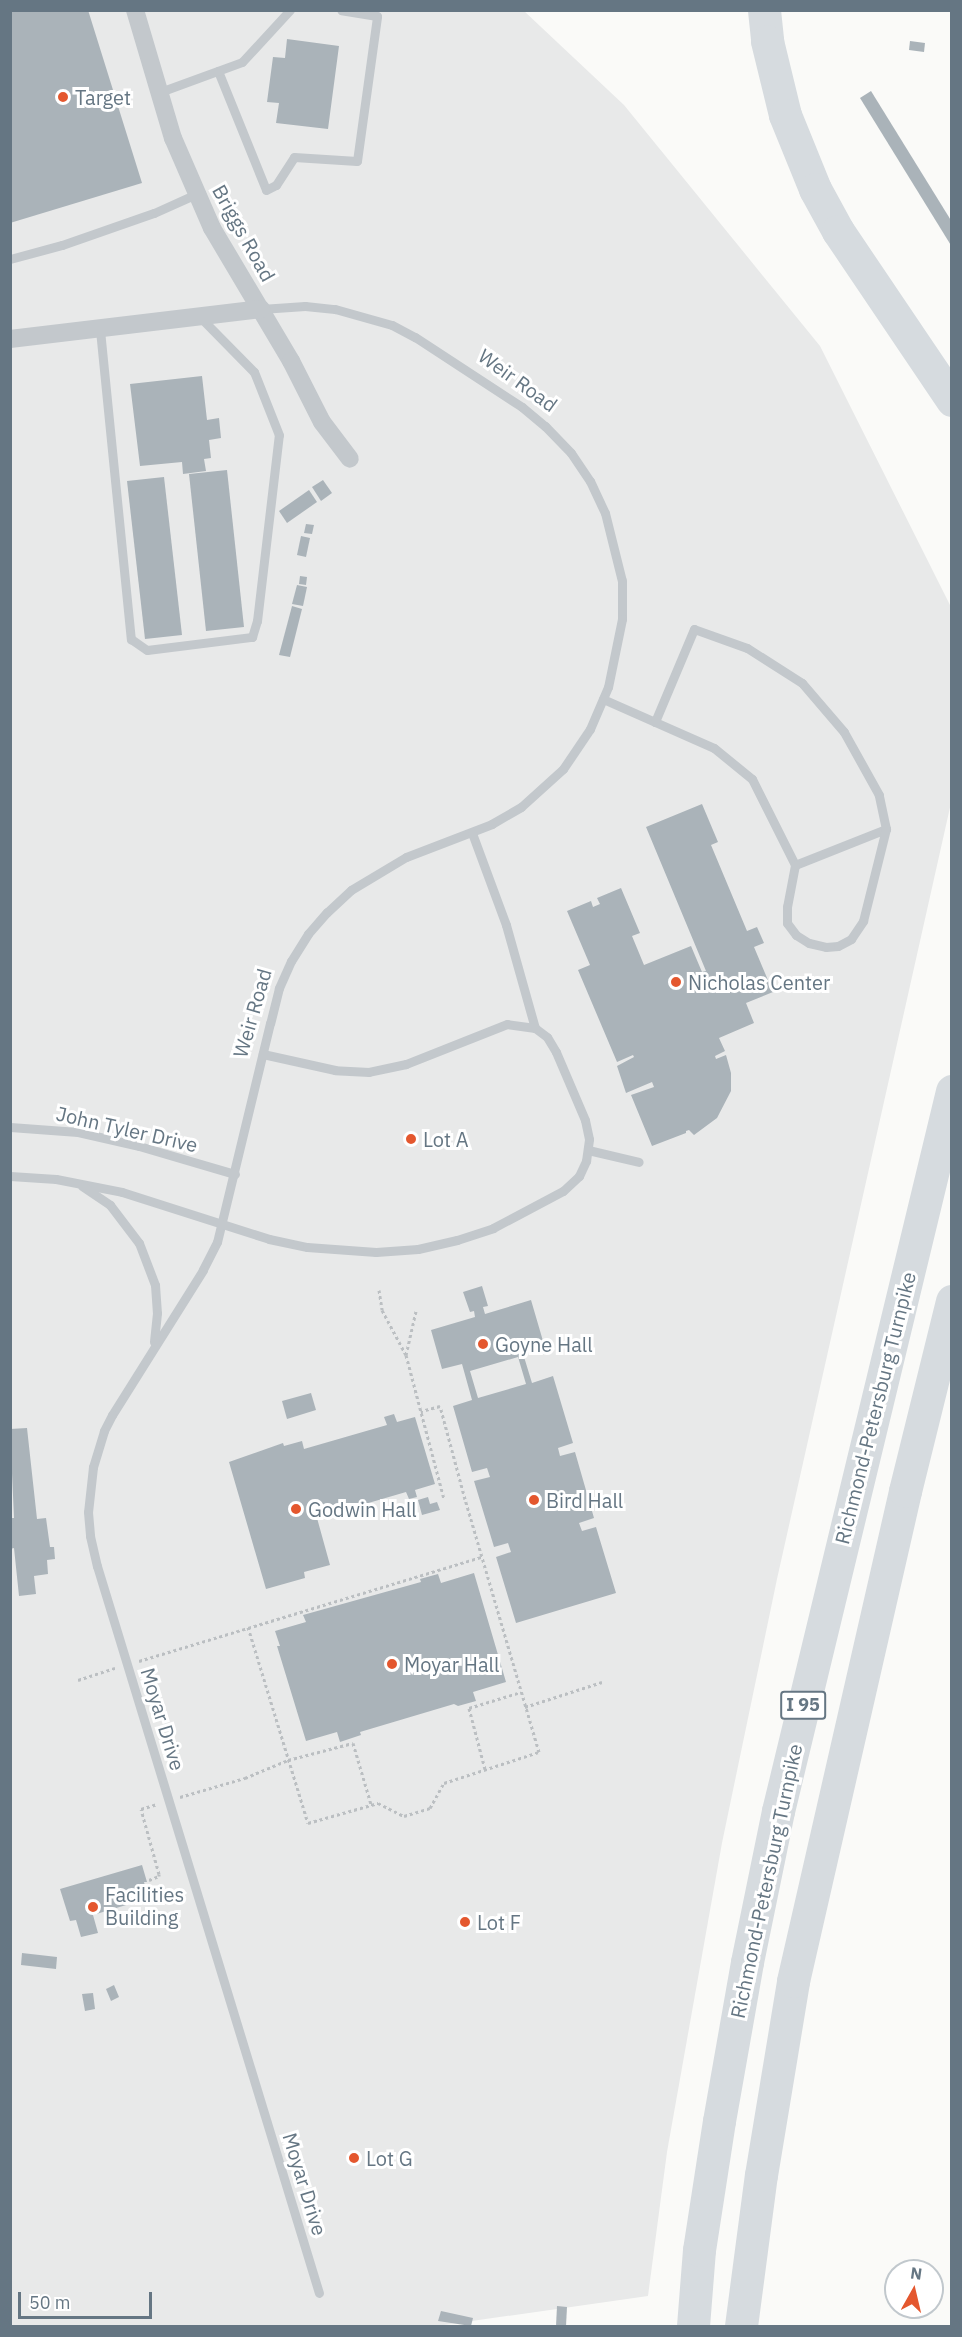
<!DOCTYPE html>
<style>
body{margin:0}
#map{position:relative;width:962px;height:2337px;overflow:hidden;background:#fafaf8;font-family:"IBM Plex Sans",sans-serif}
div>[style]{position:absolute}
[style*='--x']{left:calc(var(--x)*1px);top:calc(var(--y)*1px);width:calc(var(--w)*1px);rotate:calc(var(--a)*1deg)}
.built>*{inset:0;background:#e8e9e9}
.building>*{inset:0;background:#aab3b9}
.path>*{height:3px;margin-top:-1.5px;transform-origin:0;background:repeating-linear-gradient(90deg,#bbbfc2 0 3px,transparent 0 6px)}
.service>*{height:9px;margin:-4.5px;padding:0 4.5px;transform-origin:4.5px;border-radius:4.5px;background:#c3c8cc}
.minor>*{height:18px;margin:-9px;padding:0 9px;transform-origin:9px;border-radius:9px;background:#c3c8cc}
.motorway>*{height:33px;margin:-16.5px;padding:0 16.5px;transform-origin:16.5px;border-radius:16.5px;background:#d6dbdf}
.dots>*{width:16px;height:16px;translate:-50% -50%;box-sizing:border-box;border:3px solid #fff;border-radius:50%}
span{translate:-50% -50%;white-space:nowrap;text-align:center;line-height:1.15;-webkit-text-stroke:6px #fff;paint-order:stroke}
.shield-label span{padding:2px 4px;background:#fff;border:2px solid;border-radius:4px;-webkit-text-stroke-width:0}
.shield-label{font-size:18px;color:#657683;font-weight:700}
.poi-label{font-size:20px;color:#657683}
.left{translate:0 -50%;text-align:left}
.street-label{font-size:20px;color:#657683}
.frame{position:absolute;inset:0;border:12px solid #657683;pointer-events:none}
.north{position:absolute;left:884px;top:2259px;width:60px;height:60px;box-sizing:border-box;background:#fff;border:2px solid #c1c8cd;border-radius:50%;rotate:8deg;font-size:16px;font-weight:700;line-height:24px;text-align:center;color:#657683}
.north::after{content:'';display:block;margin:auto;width:21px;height:27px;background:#e4572e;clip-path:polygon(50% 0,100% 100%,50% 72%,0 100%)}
.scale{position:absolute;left:18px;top:2292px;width:134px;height:27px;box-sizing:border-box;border:3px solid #657683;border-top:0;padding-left:8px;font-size:18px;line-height:21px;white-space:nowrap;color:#657683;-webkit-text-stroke:4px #fff;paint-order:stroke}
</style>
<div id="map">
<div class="built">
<div style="clip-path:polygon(11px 11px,524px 11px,624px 105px,820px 346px,951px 607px,951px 803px,777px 1579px,722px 1843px,667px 2152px,648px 2296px,437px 2326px,11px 2326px)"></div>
</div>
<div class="building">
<div style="clip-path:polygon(10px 10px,88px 10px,142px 183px,10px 223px)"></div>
<div style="clip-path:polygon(287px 39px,339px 46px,328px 129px,276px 123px,279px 103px,267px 102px,273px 57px,285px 58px)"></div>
<div style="clip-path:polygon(910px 41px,925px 43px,924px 52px,909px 50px)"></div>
<div style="clip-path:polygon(871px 91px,952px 222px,952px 247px,860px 98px)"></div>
<div style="clip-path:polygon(202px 376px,207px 420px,219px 418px,221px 438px,209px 440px,211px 458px,204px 459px,206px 471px,183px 474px,182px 462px,140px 466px,130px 384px)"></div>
<div style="clip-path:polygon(227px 470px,244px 627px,206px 631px,189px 474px)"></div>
<div style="clip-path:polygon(164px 477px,182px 635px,145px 639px,127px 481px)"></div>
<div style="clip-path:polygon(323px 480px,332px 493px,321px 501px,312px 487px)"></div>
<div style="clip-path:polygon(309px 490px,317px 502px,287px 523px,279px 511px)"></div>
<div style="clip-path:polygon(306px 524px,314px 525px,312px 534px,304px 533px)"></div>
<div style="clip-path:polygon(301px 536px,310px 538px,306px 557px,297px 555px)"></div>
<div style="clip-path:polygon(300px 576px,307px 577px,306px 585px,299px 584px)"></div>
<div style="clip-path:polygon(297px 585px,307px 587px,303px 606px,292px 604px)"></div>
<div style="clip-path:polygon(292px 606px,302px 609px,290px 657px,279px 655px)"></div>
<div style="clip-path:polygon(702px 804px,718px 842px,711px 845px,747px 931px,757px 927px,764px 943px,754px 947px,773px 992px,746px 1003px,754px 1023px,719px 1038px,725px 1051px,715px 1056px,716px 1059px,726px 1055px,731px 1073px,731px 1091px,717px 1118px,694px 1135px,689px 1130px,686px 1131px,686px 1133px,652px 1146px,631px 1095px,654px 1087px,652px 1082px,626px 1093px,617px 1066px,634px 1057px,633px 1055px,617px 1062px,578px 970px,590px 965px,567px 911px,591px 901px,593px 907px,600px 904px,597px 898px,621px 888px,640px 933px,632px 936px,644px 965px,691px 946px,702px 972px,706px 971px,646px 827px)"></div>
<div style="clip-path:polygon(evenodd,482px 1286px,488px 1306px,483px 1307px,485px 1314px,531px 1300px,543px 1341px,521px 1347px,532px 1383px,553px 1376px,573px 1443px,558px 1448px,560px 1456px,575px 1452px,594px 1518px,579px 1523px,582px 1531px,596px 1527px,616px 1593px,516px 1623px,496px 1557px,511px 1552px,508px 1543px,494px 1547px,474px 1481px,490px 1477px,487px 1468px,472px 1472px,453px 1406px,472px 1400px,462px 1364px,442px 1369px,431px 1330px,475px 1317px,474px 1311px,470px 1312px,463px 1292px,482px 1286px,518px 1357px,526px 1384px,478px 1398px,470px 1371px,518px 1357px)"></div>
<div style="clip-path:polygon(311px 1393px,316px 1410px,287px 1419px,282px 1401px)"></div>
<div style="clip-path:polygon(394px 1414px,397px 1422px,415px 1417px,435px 1484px,415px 1490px,417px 1497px,409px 1499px,406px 1492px,317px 1518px,330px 1565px,304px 1572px,305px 1578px,266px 1589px,229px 1462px,283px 1443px,284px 1446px,302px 1441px,304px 1449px,387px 1425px,384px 1417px)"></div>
<div style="clip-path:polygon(27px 1428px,37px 1519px,46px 1518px,50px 1547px,54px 1547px,55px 1559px,47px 1560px,48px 1574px,34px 1576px,36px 1594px,19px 1596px,14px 1548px,10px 1549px,10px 1518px,14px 1518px,10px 1429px)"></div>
<div style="clip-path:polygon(428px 1497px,430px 1504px,437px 1502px,440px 1510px,422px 1515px,418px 1500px)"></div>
<div style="clip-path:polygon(474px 1573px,506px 1682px,473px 1692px,476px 1701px,458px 1706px,454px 1704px,360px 1732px,361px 1735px,340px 1742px,337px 1732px,306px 1741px,277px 1646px,280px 1646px,275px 1631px,306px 1622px,303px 1615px,421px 1582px,420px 1579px,438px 1574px,441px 1583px)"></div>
<div style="clip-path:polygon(142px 1865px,147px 1882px,144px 1882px,146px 1889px,143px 1890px,146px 1899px,93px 1915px,98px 1933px,81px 1937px,76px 1920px,70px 1921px,60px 1889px)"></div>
<div style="clip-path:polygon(22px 1953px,57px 1957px,56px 1969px,21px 1965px)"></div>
<div style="clip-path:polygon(114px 1985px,119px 1997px,111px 2001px,106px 1989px)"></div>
<div style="clip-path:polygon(93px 1993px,95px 2009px,85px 2011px,82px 1994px)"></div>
<div style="clip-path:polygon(557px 2306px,567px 2307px,566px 2326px,556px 2326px)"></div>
<div style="clip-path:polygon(441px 2311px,473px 2318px,471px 2326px,438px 2321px)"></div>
</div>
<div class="path">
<div style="--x:379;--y:1290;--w:20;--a:81"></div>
<div style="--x:382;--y:1310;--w:51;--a:61.9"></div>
<div style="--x:406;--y:1355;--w:149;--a:75.2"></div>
<div style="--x:406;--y:1355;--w:45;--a:-77.2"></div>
<div style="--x:248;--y:1627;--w:205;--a:73"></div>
<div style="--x:308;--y:1823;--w:73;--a:-15.9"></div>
<div style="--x:378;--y:1803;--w:29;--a:27"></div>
<div style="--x:404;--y:1816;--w:27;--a:-17"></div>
<div style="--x:430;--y:1808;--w:29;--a:-61"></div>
<div style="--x:444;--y:1783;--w:100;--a:-18.1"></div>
<div style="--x:539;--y:1752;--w:264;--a:-106.3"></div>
<div style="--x:465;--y:1499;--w:96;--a:-105"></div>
<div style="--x:440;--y:1406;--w:20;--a:165"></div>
<div style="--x:139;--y:1661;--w:358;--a:-16.9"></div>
<div style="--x:78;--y:1680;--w:39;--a:-18"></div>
<div style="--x:525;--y:1707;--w:81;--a:-18"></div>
<div style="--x:485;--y:1769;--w:63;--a:-104.7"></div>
<div style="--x:469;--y:1708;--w:54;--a:-17.1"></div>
<div style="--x:180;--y:1797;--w:68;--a:-16.3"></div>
<div style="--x:245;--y:1778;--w:47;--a:-22.7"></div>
<div style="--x:288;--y:1760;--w:67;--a:-14.7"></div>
<div style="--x:353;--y:1743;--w:64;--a:73.6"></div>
<div style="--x:149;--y:1880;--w:11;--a:-22"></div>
<div style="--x:159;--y:1876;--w:2;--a:-90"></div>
<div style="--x:159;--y:1874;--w:67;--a:-105.5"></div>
<div style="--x:141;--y:1809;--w:17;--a:-17"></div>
</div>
<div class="service">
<div style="--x:218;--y:71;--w:128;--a:68"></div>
<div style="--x:266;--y:190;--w:11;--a:-27"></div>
<div style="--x:276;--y:185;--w:33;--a:-57"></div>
<div style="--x:294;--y:157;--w:63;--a:3.6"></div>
<div style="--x:357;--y:161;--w:146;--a:-82.1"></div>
<div style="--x:377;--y:16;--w:36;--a:-171"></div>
<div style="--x:160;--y:92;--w:87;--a:-20.1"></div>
<div style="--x:242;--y:62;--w:71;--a:-47.3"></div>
<div style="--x:10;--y:259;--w:54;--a:-15.1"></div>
<div style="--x:62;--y:245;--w:97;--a:-19.2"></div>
<div style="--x:154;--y:213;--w:46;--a:-24.3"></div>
<div style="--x:261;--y:309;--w:44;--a:-3.9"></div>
<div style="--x:305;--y:306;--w:30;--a:6"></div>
<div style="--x:335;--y:309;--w:59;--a:15.7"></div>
<div style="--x:392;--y:325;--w:26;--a:28"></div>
<div style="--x:415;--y:337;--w:128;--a:33.2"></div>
<div style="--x:522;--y:407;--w:30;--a:40"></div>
<div style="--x:545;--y:426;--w:37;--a:46"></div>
<div style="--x:571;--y:453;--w:34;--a:56"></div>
<div style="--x:590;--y:481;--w:35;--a:65"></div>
<div style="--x:605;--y:513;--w:70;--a:76"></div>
<div style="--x:622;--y:581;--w:38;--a:90"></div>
<div style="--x:622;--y:619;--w:69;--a:101.6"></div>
<div style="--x:608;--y:687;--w:46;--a:113.2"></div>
<div style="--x:590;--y:729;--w:48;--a:124"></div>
<div style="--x:563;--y:769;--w:57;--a:137.9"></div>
<div style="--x:521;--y:807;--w:34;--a:150"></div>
<div style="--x:492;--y:824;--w:92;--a:159"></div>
<div style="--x:406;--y:857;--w:64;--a:149"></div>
<div style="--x:351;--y:890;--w:33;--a:137"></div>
<div style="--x:327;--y:912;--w:29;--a:131"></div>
<div style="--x:308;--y:934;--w:32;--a:122"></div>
<div style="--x:291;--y:961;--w:30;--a:114"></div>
<div style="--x:279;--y:988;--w:36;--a:104"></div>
<div style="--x:270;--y:1023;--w:225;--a:103.6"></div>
<div style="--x:217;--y:1242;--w:31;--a:117"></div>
<div style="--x:203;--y:1270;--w:171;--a:122.1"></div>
<div style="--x:112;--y:1415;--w:18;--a:117"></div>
<div style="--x:104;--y:1431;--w:38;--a:107"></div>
<div style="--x:93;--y:1467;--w:45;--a:96.3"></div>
<div style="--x:88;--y:1512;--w:24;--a:85"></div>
<div style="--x:90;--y:1536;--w:31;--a:77"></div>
<div style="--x:97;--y:1566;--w:760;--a:73.02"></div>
<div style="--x:100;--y:330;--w:311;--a:84.3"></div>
<div style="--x:131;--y:639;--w:19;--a:35"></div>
<div style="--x:147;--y:650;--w:106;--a:-7.1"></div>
<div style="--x:252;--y:637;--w:17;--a:-73"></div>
<div style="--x:257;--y:621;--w:187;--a:-83.3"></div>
<div style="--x:279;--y:435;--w:68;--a:-111.6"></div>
<div style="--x:254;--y:372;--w:77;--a:-134.5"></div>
<div style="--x:603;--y:699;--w:121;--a:23.8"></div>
<div style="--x:714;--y:748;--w:49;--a:39.2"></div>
<div style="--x:752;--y:779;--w:96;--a:63.4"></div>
<div style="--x:795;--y:865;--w:98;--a:-21.6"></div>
<div style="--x:886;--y:829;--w:35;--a:-102"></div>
<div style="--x:879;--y:795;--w:72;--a:-119.1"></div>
<div style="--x:844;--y:732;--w:65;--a:-130.6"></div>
<div style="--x:802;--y:683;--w:65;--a:-147.5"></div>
<div style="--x:747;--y:648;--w:56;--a:-160.3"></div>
<div style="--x:694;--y:629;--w:101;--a:112.8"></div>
<div style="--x:472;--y:833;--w:98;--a:69.7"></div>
<div style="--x:506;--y:925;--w:107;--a:74.3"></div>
<div style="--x:795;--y:865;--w:43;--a:100.8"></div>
<div style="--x:787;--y:907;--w:16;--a:90"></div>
<div style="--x:787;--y:923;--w:15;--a:53"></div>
<div style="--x:796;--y:935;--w:15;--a:32"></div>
<div style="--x:809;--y:943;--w:17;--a:13"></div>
<div style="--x:826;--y:947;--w:12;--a:-5"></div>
<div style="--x:838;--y:946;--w:15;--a:-28"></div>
<div style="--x:851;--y:939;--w:22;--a:-56"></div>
<div style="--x:863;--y:921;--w:95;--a:-76"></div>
<div style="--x:10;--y:1127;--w:68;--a:4.2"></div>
<div style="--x:78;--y:1132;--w:63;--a:12.9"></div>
<div style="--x:139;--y:1146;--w:100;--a:16.3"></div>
<div style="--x:588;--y:1150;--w:52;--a:13.2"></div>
<div style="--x:10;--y:1176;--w:46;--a:3.7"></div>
<div style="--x:56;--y:1179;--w:67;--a:11.1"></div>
<div style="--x:122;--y:1192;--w:154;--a:17.7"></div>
<div style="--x:269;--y:1239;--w:39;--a:12"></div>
<div style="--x:307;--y:1247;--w:69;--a:4.1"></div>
<div style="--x:376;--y:1252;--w:42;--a:-4.1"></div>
<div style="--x:418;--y:1249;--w:40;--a:-13"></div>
<div style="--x:457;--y:1240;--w:38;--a:-18"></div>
<div style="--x:493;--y:1228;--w:79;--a:-27.9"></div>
<div style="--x:563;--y:1191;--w:22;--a:-43"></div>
<div style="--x:579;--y:1176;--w:17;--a:-65"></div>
<div style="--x:586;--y:1161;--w:22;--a:-82"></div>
<div style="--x:589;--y:1139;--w:19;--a:-102"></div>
<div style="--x:585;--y:1120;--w:74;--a:-113.1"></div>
<div style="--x:556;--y:1052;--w:17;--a:-121"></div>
<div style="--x:547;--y:1037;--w:15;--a:-143"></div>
<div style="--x:535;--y:1028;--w:28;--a:-172"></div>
<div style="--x:507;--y:1024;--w:109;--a:158.4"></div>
<div style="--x:406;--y:1064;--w:38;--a:168"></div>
<div style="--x:369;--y:1072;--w:34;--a:-177"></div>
<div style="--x:335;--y:1070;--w:74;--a:-167.5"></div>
<div style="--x:82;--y:1186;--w:34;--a:34"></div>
<div style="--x:110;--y:1205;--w:48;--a:52.7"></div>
<div style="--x:139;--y:1243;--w:45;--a:69.1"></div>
<div style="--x:155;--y:1285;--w:28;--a:86"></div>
<div style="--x:157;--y:1313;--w:29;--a:96"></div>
</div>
<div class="minor">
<div style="--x:135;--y:10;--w:134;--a:73.5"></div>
<div style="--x:173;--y:138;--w:98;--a:66.6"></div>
<div style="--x:212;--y:228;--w:155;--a:59.3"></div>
<div style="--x:291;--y:361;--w:68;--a:63.1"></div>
<div style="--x:322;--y:422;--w:46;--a:52.9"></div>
<div style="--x:10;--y:339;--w:253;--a:-6.8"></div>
</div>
<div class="motorway">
<div style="--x:764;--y:10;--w:31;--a:84"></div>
<div style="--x:767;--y:41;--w:76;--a:76.3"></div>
<div style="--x:785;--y:115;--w:80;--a:67.9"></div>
<div style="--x:815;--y:189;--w:48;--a:61.3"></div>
<div style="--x:838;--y:231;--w:204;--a:56"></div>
<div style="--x:693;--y:2326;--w:76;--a:-85.5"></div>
<div style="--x:699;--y:2250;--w:131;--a:-81.2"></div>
<div style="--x:719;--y:2121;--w:161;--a:-80"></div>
<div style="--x:747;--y:1962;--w:154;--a:-78.4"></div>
<div style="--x:778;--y:1811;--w:741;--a:-76.41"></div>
<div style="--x:741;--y:2326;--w:152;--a:-82.5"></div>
<div style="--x:761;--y:2175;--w:197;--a:-80.6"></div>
<div style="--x:793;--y:1981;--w:503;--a:-77.12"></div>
<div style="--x:905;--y:1491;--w:196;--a:-76.1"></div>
</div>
<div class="dots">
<div style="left:63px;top:97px;background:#e4572e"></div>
<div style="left:676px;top:982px;background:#e4572e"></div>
<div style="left:411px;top:1139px;background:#e4572e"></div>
<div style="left:483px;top:1344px;background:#e4572e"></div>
<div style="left:534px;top:1500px;background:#e4572e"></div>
<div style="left:296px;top:1509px;background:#e4572e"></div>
<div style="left:392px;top:1664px;background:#e4572e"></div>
<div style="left:93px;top:1907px;background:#e4572e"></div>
<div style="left:465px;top:1922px;background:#e4572e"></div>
<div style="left:354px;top:2158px;background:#e4572e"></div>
</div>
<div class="shield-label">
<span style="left:803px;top:1705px">I 95</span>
</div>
<div class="poi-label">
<span class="left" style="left:75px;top:97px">Target</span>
<span class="left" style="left:688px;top:982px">Nicholas Center</span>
<span class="left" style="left:423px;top:1139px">Lot A</span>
<span class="left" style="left:495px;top:1344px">Goyne Hall</span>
<span class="left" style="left:546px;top:1500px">Bird Hall</span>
<span class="left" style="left:308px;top:1509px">Godwin Hall</span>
<span class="left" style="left:404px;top:1664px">Moyar Hall</span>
<span class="left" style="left:105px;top:1906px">Facilities<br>Building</span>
<span class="left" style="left:477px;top:1922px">Lot F</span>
<span class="left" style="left:366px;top:2158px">Lot G</span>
</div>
<div class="street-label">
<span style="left:244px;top:233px;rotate:61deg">Briggs Road</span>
<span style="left:518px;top:380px;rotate:36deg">Weir Road</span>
<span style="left:252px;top:1013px;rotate:-74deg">Weir Road</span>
<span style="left:127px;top:1129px;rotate:13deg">John Tyler Drive</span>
<span style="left:875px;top:1408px;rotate:-76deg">Richmond-Petersburg Turnpike</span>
<span style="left:163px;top:1719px;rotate:73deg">Moyar Drive</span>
<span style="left:766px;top:1881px;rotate:-78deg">Richmond-Petersburg Turnpike</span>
<span style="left:305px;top:2184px;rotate:73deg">Moyar Drive</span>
</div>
<div class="frame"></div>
<div class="north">N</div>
<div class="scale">50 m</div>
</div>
